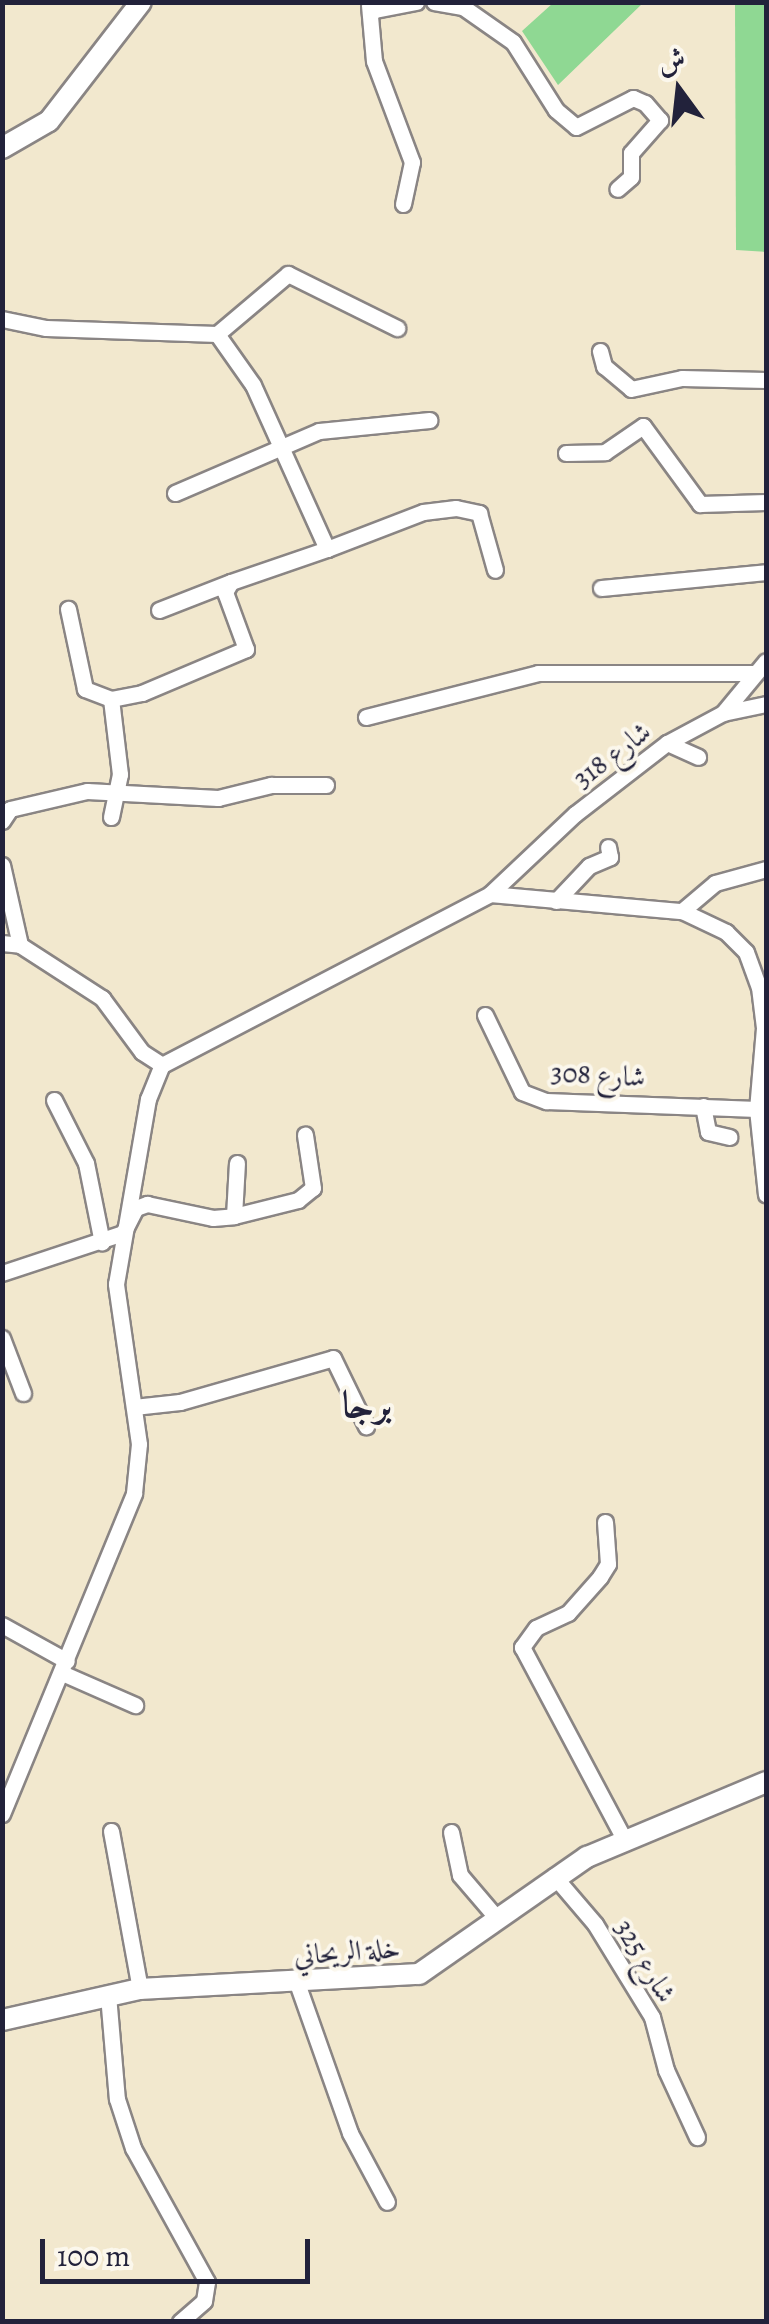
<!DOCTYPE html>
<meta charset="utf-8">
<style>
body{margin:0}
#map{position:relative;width:769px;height:2324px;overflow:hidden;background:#f2e8ce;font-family:Alegreya,Amiri,serif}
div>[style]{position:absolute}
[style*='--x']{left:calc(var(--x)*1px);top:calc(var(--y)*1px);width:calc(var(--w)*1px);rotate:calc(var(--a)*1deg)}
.green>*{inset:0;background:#8fd893}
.roads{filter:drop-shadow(2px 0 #8a8584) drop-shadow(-2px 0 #8a8584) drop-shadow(0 2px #8a8584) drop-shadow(0 -2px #8a8584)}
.minor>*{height:15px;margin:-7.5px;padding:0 7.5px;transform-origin:7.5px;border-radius:7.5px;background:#fff}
.secondary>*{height:20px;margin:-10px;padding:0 10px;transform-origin:10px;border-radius:10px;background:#fff}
span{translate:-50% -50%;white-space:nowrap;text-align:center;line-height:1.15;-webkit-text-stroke:8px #fbf7ec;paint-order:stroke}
.street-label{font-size:28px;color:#22223b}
.district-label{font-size:38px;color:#22223b;font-weight:700}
.frame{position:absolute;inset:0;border:5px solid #22223b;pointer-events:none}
.north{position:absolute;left:629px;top:40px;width:100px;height:100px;-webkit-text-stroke:8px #fbf7ec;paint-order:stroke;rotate:345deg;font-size:28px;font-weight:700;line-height:40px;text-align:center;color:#22223b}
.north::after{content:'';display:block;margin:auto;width:35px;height:45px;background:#22223b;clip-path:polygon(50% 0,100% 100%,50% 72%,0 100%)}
.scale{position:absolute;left:40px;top:2239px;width:270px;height:45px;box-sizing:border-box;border:5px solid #22223b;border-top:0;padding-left:12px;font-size:30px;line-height:35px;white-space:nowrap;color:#22223b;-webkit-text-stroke:8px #fbf7ec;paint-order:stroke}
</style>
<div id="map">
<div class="green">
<div style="clip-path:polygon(553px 3px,553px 2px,643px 3px,558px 85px,522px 31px)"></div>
<div style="clip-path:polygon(735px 3px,766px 3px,766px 252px,736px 250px)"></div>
</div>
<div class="roads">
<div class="minor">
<div style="--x:369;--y:2;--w:10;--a:53"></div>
<div style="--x:375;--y:10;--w:42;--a:-11"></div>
<div style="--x:434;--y:2;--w:29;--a:10"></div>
<div style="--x:463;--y:7;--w:61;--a:35"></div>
<div style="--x:513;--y:42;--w:80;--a:57.7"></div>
<div style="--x:556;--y:110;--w:26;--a:40"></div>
<div style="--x:576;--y:127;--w:64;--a:-27"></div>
<div style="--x:633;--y:98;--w:13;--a:23"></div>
<div style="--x:645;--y:103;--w:23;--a:49"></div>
<div style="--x:660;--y:120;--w:44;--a:131.3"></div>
<div style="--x:631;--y:153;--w:24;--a:90"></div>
<div style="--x:631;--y:177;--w:18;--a:139"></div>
<div style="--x:369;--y:5;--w:56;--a:84.9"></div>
<div style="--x:374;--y:61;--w:108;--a:69.4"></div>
<div style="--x:412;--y:162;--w:43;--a:102.1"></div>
<div style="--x:2;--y:319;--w:45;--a:11.6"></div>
<div style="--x:46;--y:328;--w:171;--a:2"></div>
<div style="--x:217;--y:334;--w:62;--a:54.8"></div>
<div style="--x:253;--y:385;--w:180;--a:65.7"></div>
<div style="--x:327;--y:549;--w:102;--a:161"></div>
<div style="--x:231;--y:582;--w:12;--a:121"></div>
<div style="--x:225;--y:592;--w:61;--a:69.8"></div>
<div style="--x:246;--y:649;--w:113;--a:157.1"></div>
<div style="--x:142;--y:693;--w:32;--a:169"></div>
<div style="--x:111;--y:699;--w:28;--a:-159"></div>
<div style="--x:85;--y:689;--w:82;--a:-102"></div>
<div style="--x:217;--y:334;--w:93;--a:-40.2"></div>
<div style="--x:288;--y:274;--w:122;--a:26.4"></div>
<div style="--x:600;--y:351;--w:16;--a:75"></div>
<div style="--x:604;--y:366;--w:35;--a:40"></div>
<div style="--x:631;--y:389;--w:52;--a:-12.2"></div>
<div style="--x:682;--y:378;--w:84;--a:1.4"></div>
<div style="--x:566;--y:453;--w:39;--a:-1"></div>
<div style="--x:605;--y:452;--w:46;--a:-34.4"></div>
<div style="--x:643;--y:426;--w:97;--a:53.8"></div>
<div style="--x:700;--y:504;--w:66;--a:-1.7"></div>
<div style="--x:175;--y:493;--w:157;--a:-23.3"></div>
<div style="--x:319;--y:431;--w:111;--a:-5.7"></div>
<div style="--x:327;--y:549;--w:103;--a:-21.1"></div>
<div style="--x:423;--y:512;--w:33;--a:-7"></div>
<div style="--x:456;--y:508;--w:24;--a:12"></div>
<div style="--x:479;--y:513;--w:59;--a:74.3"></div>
<div style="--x:601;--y:588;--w:166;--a:-5.5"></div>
<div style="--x:159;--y:610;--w:77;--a:-21.3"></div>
<div style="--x:111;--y:699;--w:76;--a:83.2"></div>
<div style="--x:120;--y:774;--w:44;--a:101.8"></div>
<div style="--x:723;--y:713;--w:44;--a:-11.8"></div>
<div style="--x:366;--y:717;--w:178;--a:-14.3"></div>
<div style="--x:538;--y:673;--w:217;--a:0"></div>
<div style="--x:667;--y:743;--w:34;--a:24"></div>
<div style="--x:2;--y:821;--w:14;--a:-56"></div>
<div style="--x:10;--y:809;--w:79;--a:-13.2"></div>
<div style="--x:87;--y:791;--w:131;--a:3.1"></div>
<div style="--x:218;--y:798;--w:55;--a:-13.8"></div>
<div style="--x:271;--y:785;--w:55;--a:0"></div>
<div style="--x:2;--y:865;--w:82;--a:77.3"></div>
<div style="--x:490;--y:894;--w:117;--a:-43.3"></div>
<div style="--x:575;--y:814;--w:116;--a:-37.7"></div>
<div style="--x:667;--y:743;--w:64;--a:-28.2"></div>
<div style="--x:723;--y:713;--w:67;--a:-50.4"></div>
<div style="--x:556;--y:901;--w:48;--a:-46.7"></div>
<div style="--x:589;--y:866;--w:23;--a:-23"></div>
<div style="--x:610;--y:857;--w:10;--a:-101"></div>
<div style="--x:682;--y:911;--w:43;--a:-40.3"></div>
<div style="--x:715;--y:883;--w:53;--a:-15.4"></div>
<div style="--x:2;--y:943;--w:18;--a:6"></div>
<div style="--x:20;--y:945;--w:98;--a:32.9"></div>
<div style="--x:102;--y:998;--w:67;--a:53.5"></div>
<div style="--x:142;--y:1052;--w:24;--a:33"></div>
<div style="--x:162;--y:1065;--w:370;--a:-27.5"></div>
<div style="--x:490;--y:894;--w:193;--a:5.1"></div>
<div style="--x:682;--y:911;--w:49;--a:25.5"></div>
<div style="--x:726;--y:932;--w:28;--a:45"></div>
<div style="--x:746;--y:952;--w:37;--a:70"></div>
<div style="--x:759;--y:987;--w:41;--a:83"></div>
<div style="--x:764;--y:1028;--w:81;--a:94.9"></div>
<div style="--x:757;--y:1109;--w:86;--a:84"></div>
<div style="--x:485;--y:1015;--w:85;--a:64.3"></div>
<div style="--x:522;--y:1092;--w:26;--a:21"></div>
<div style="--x:546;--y:1101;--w:211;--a:2.2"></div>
<div style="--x:54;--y:1100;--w:71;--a:63.1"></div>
<div style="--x:86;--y:1163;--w:81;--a:78.6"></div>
<div style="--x:703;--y:1106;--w:26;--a:79"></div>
<div style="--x:708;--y:1132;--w:22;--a:13"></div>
<div style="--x:234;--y:1216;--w:66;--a:-14"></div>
<div style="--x:298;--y:1200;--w:19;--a:-39"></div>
<div style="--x:313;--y:1188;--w:54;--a:-98.6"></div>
<div style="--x:2;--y:1273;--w:127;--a:-18.3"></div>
<div style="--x:123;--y:1233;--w:28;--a:-63"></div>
<div style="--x:136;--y:1208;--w:12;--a:-20"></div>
<div style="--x:147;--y:1204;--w:67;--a:12"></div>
<div style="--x:213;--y:1218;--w:21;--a:-5"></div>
<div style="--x:234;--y:1216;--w:53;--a:-86.8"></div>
<div style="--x:2;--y:1338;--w:59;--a:69.1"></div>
<div style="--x:134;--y:1407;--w:46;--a:-6.2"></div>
<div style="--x:180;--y:1402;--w:159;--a:-16"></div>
<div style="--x:333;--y:1358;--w:76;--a:64.1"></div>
<div style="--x:605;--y:1522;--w:42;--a:85.9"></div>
<div style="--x:608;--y:1564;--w:15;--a:122"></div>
<div style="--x:600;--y:1577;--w:48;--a:131.6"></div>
<div style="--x:568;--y:1613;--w:35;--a:155"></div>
<div style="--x:536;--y:1628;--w:24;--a:126"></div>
<div style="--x:522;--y:1647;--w:220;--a:62"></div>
<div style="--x:2;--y:1625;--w:74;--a:29"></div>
<div style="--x:62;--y:1673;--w:80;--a:23.7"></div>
<div style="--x:2;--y:1814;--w:347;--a:-67.6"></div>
<div style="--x:134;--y:1493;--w:49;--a:-84.2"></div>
<div style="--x:139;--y:1444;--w:162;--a:-98.2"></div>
<div style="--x:116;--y:1284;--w:188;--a:-80.2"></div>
<div style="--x:148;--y:1099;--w:37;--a:-68"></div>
<div style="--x:111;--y:1831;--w:161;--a:79.6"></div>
<div style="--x:451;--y:1832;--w:44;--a:78.2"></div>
<div style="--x:460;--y:1875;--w:55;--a:49.4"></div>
<div style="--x:554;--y:1876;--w:63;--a:49.5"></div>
<div style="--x:595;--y:1924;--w:109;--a:58.5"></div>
<div style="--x:652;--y:2017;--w:55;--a:75.2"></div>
<div style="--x:666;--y:2070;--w:74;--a:65.2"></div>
<div style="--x:297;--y:1983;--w:159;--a:70.5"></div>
<div style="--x:350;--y:2133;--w:78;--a:61.8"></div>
<div style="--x:108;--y:1995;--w:104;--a:85.1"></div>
<div style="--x:117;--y:2099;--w:52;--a:71.9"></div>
<div style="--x:133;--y:2148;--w:153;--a:61.1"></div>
<div style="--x:207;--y:2282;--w:19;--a:99"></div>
<div style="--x:204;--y:2301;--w:32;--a:139"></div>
</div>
<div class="secondary">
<div style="--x:2;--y:148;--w:54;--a:-29.9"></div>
<div style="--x:49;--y:121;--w:150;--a:-52.3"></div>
<div style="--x:2;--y:2020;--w:141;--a:-12.7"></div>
<div style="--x:140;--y:1989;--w:279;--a:-3.1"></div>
<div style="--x:419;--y:1974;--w:205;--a:-34.9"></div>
<div style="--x:587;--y:1857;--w:194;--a:-22.7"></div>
</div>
</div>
<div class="street-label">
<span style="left:612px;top:755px;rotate:-37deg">شارع 318</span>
<span style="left:598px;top:1075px;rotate:3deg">شارع 308</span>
<span style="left:347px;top:1952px;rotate:-4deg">خلة الريحاني</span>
<span style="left:645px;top:1961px;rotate:59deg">شارع 325</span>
</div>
<div class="district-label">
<span style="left:367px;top:1405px">برجا</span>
</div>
<div class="frame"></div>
<div class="north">ش</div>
<div class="scale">100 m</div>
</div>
